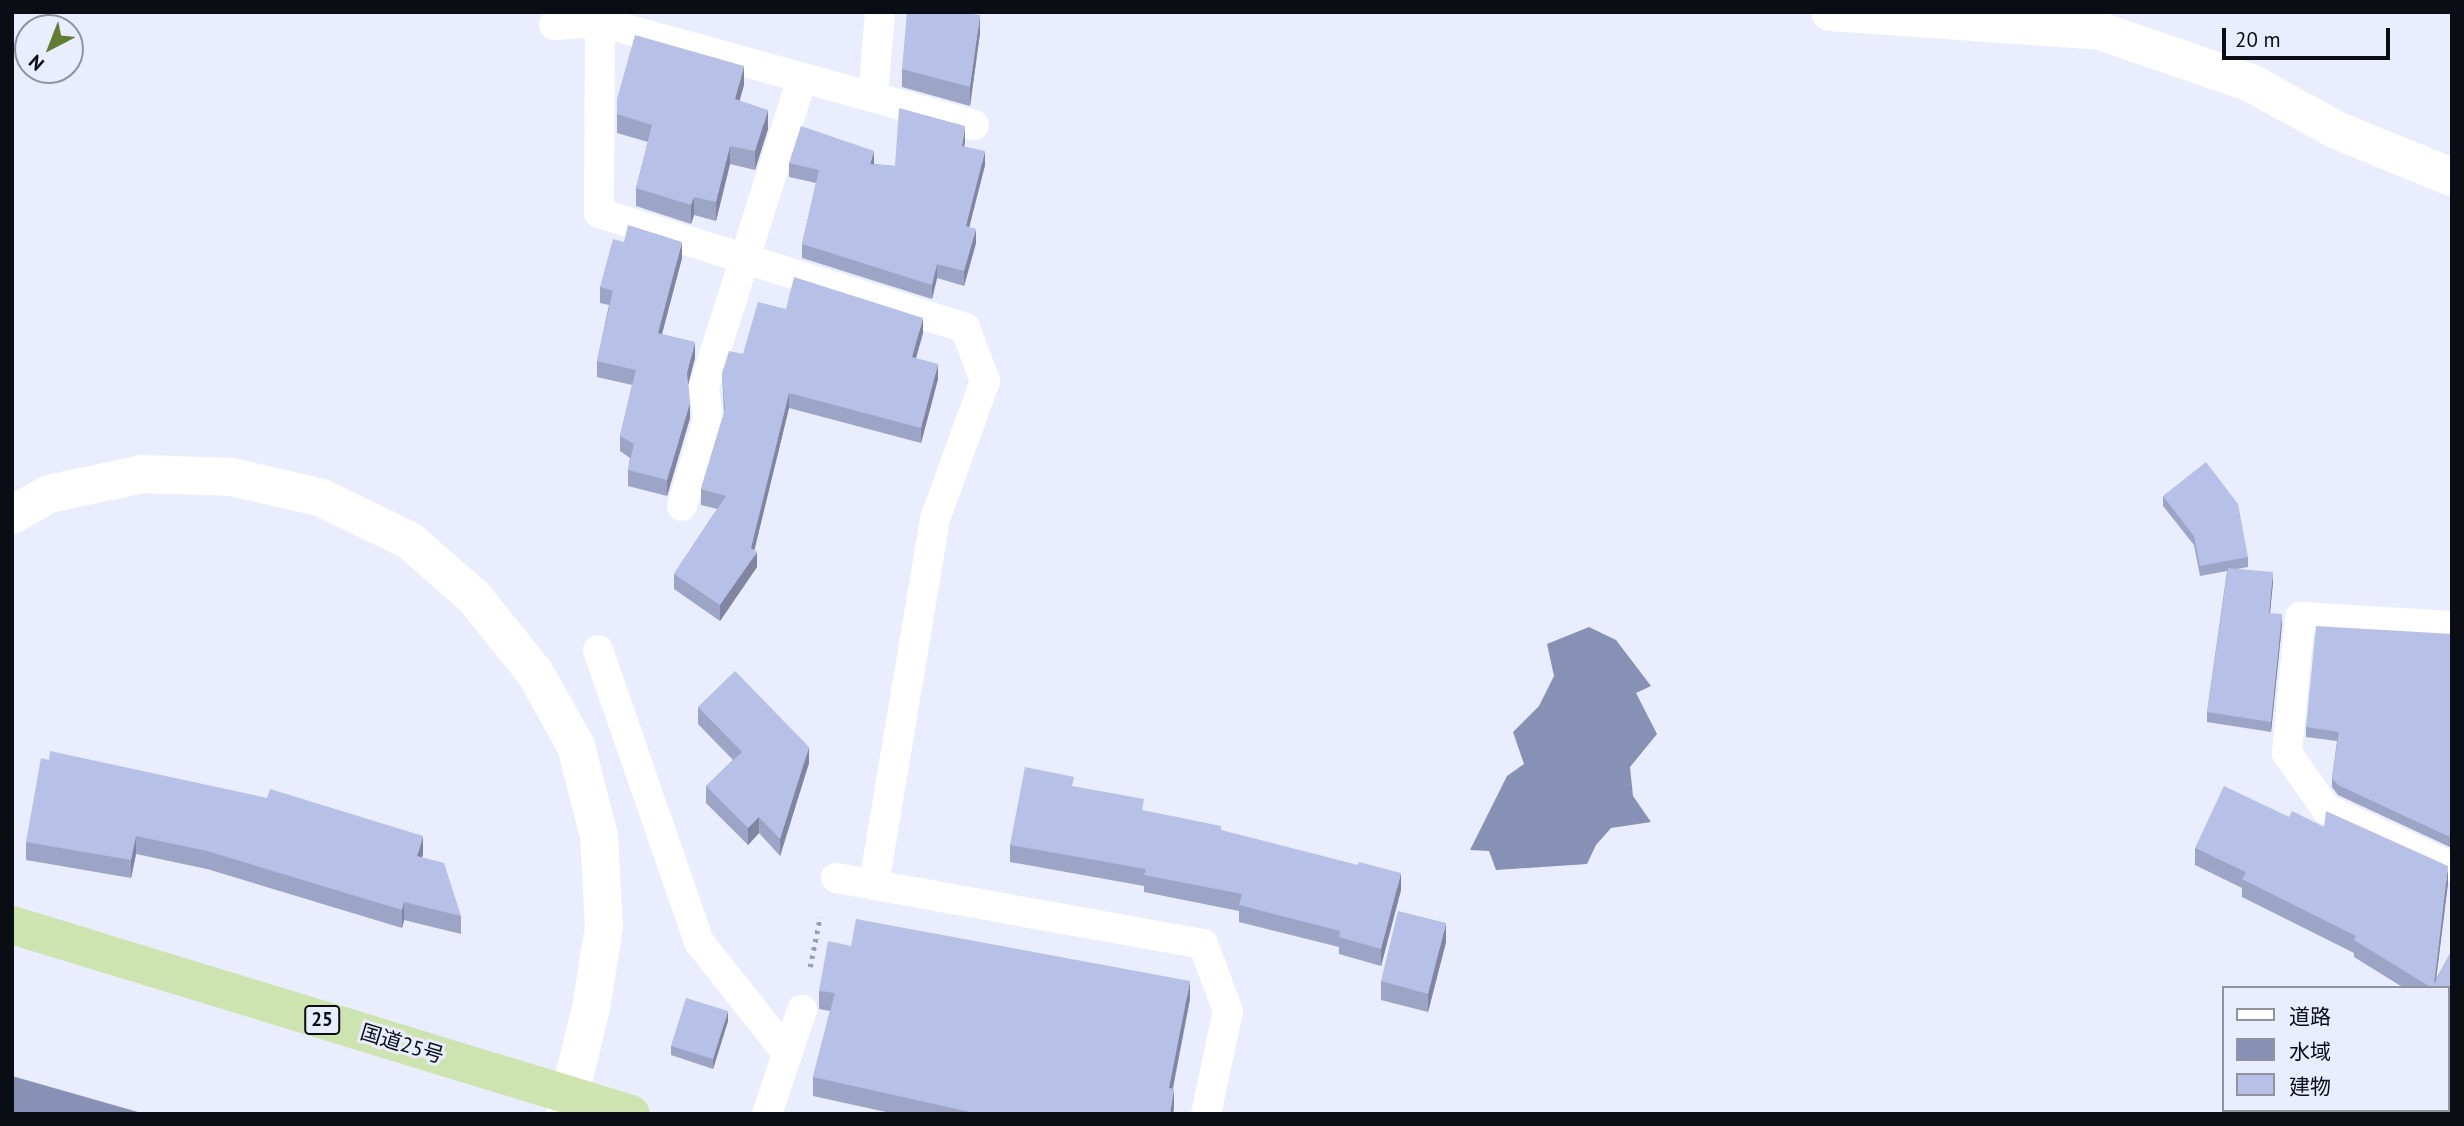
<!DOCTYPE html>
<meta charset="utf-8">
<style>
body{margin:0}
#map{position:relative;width:2464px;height:1126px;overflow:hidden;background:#e9edfd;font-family:"PT Sans","Noto Sans JP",sans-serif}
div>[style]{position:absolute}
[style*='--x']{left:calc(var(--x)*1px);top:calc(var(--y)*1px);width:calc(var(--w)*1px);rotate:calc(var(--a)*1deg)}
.water>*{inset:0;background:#8790b5}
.path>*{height:4.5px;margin-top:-2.25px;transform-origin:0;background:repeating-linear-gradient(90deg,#9c9fac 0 3.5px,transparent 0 8.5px)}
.service>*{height:30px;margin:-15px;padding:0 15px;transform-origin:15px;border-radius:15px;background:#fff}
.minor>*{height:38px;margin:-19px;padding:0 19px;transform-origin:19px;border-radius:19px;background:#fff}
.tertiary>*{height:38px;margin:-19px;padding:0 19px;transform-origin:19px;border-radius:19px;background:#fff}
.trunk>*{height:38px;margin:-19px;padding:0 19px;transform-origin:19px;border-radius:19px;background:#cee4b0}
.wall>*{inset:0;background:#9da5c7}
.shaded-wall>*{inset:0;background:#8086a2}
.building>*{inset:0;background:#b7c0e7}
span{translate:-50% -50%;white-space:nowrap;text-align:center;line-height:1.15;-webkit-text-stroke:6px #e9edfd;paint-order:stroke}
.shield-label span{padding:2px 5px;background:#e9edfd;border:2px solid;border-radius:5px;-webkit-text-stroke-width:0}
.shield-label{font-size:19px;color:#0b0d15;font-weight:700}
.street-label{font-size:21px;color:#0b0d15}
.frame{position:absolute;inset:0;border:14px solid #0b0d15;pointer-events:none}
.legend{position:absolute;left:2222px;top:986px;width:228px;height:126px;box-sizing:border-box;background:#e9edfd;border:2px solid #9093a0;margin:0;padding:9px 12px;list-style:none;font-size:21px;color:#0b0d15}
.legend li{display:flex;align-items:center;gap:14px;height:35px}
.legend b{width:35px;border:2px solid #9093a0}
.north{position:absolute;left:14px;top:14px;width:70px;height:70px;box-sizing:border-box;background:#e9edfd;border:2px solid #9093a0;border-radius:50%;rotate:222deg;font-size:19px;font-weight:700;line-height:28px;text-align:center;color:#0b0d15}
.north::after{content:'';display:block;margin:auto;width:24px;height:32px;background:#617d32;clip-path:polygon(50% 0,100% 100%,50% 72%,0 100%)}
.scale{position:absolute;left:2222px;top:28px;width:168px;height:32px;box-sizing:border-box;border:4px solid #0b0d15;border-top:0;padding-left:9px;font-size:21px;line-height:24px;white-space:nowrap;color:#0b0d15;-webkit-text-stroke:5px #e9edfd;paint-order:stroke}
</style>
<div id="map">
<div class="water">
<div style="clip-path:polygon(1589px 627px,1616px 640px,1651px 686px,1636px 693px,1657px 734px,1630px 767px,1633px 796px,1651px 822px,1611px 828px,1596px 845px,1587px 864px,1496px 870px,1489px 851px,1470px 850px,1507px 776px,1524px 764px,1513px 732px,1539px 706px,1554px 676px,1547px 644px)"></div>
<div style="clip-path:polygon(12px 1076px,145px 1114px,12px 1114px)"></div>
</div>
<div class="path">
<div style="--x:810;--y:967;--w:51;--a:-78.7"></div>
</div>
<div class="service">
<div style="--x:600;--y:22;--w:191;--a:90.3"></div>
<div style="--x:599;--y:213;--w:384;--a:17.4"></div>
<div style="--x:965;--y:328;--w:57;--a:69.3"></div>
<div style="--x:985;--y:381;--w:147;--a:109.9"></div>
<div style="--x:935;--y:519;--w:371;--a:99.5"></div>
<div style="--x:554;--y:25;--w:46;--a:-3.7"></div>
<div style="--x:600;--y:22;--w:388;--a:15.4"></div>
<div style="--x:873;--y:96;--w:84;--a:-85.2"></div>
<div style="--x:682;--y:506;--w:90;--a:-73.2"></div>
<div style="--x:708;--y:420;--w:33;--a:-97"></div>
<div style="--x:704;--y:387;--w:324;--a:-72.4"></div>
<div style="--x:2452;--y:626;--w:152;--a:-176.6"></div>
<div style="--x:2300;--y:617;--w:137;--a:95.5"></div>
<div style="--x:2287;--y:753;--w:68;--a:55.1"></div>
<div style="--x:2326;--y:809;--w:139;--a:24.7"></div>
<div style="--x:598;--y:650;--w:309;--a:70.9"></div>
<div style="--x:699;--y:942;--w:142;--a:51.6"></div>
<div style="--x:836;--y:878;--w:373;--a:10.2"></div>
<div style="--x:1203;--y:944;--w:72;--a:69.5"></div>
<div style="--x:1228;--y:1011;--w:105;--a:102.1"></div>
<div style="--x:767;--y:1114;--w:110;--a:-71.4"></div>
</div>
<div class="minor">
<div style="--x:1830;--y:12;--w:271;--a:4"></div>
<div style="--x:2100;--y:31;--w:160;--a:19"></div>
<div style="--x:2251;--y:83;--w:97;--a:28.9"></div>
<div style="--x:2336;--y:130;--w:125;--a:22.1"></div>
</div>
<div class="tertiary">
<div style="--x:12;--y:515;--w:43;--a:-29.6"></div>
<div style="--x:49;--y:494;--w:95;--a:-12.1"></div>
<div style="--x:142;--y:474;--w:90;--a:1.9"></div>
<div style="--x:232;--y:477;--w:92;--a:13.1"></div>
<div style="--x:322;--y:498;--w:98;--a:26"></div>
<div style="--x:410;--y:541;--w:85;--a:41.2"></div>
<div style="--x:474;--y:597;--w:97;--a:51.2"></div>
<div style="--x:535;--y:673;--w:84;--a:60.7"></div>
<div style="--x:576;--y:746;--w:93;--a:75.7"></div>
<div style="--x:599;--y:836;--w:91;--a:86.9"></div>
<div style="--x:604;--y:927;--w:82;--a:99.1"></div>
<div style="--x:591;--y:1008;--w:109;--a:103.8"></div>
</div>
<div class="trunk">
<div style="--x:12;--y:925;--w:647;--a:16.98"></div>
</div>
<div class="wall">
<div style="clip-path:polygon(967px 13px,980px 33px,970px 106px,902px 87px,902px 69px)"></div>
<div style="clip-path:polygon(744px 85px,739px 100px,768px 129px,755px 170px,730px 164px,716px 221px,694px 215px,691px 224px,636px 206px,636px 188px,648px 142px,617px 133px,617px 99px)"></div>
<div style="clip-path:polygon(965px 141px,964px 146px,985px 165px,969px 227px,976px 243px,964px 286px,937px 278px,932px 299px,802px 258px,802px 244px,816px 183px,789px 177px,789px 163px,874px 164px,895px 166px)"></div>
<div style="clip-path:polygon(682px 258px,662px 334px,695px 358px,688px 384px,690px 418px,667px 496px,628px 486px,628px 470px,630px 458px,620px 451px,620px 436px,632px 385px,597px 377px,597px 361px,609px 305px,600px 303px,600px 287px)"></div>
<div style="clip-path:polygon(786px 309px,923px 333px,916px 358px,938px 379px,921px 443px,789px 408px,754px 550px,757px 567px,720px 621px,674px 589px,674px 574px,717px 509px,701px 505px,701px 489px,724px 413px,722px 373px,743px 354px)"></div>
<div style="clip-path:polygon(2163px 496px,2248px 557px,2248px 567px,2237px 569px,2273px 582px,2270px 613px,2282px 624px,2271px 732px,2207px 722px,2207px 712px,2227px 571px,2200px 576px,2194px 545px,2163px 506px)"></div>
<div style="clip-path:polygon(2452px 634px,2452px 848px,2338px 795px,2332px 787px,2332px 778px,2337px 741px,2306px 737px,2306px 727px)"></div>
<div style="clip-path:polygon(698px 707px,809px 763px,780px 856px,759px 833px,748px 845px,706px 803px,706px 786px,733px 760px,698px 724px)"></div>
<div style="clip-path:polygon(1074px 787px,1144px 811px,1221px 830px,1401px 890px,1381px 966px,1339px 954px,1339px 947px,1239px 922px,1239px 911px,1144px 892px,1144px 886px,1010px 862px,1010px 845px)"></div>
<div style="clip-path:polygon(267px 798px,423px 854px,422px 858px,461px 916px,461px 934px,404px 920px,402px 928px,207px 869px,136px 854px,131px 878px,26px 860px,26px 842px)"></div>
<div style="clip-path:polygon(2289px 817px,2324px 827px,2448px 883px,2436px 979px,2452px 950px,2452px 1017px,2448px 1015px,2448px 988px,2404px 988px,2354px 957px,2354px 953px,2242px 897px,2242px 888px,2195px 865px,2195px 848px)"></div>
<div style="clip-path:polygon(1446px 942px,1428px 1012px,1381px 1000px,1381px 981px)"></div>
<div style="clip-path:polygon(851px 946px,1190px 999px,1173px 1089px,1174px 1107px,1173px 1114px,895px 1114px,813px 1096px,813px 1077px,830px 1011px,819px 1009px,819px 991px)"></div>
<div style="clip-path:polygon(728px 1021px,713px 1069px,671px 1055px,671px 1046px)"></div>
</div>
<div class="shaded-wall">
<div style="clip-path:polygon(980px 15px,980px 33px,970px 106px,970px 87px)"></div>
<div style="clip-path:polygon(744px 66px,744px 85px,735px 117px,735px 99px)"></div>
<div style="clip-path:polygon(768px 110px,768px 129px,755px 170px,755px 151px)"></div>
<div style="clip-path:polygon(965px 126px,965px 141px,962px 160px,962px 146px)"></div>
<div style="clip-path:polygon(730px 146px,730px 164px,716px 221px,716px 202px)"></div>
<div style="clip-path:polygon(874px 151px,874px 165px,870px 164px)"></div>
<div style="clip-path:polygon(985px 151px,985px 165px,966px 240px,966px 226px)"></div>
<div style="clip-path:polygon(694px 197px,694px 215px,691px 224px,691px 205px)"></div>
<div style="clip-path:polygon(976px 229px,976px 243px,964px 286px,964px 271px)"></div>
<div style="clip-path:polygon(682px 242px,682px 258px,658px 349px,658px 333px)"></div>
<div style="clip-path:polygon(937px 264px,937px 278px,932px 299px,932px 285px)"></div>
<div style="clip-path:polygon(923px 318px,923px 333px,912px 372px,912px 357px)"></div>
<div style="clip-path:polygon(695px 342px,695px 358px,687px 389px,687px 373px)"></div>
<div style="clip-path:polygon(938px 364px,938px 379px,921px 443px,921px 428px)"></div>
<div style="clip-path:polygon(789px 393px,789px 408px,752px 560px,757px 552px,757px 567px,720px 621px,720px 605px,751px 548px)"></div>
<div style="clip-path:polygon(690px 403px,690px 418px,667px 496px,667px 480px)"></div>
<div style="clip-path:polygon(2273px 572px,2273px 582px,2269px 622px,2269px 613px)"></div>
<div style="clip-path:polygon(2282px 614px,2282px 624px,2271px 732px,2271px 722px)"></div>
<div style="clip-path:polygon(809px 747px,809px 763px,780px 856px,780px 839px)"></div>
<div style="clip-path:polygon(759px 817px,759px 833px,748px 845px,748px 828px)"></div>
<div style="clip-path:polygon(136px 836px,136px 854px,131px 878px,131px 860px)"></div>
<div style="clip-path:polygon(423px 836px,423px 854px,417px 874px,417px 856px)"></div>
<div style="clip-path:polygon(2448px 866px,2448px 883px,2435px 988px,2434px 988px)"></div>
<div style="clip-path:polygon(1401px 873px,1401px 890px,1381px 966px,1381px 949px)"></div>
<div style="clip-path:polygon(404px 902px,404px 920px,402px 928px,402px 910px)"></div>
<div style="clip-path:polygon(1446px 923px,1446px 942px,1428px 1012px,1428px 994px)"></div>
<div style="clip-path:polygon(1190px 981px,1190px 999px,1169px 1106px,1169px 1088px)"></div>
<div style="clip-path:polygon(728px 1011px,728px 1021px,713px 1069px,713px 1059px)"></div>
<div style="clip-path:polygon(1174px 1089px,1174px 1107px,1173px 1114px,1170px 1114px)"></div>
</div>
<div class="building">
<div style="clip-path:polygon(907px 12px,966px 12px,966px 13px,980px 15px,970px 87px,902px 69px)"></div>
<div style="clip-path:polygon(635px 35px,744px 66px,735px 99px,768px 110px,755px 151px,730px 146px,716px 202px,694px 197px,691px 205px,636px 188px,652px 125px,617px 114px,617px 99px)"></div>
<div style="clip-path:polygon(899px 108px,965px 126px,962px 146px,985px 151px,966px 226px,976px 229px,964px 271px,937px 264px,932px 285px,802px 244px,819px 170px,789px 163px,801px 126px,874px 151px,870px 164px,895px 166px)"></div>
<div style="clip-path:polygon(628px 225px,682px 242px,658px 333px,695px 342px,687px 373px,690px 403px,667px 480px,628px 470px,634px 444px,620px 436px,636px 370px,597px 361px,613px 291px,600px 287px,613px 239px,624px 242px)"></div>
<div style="clip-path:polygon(794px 277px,923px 318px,912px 357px,938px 364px,921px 428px,789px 393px,751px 548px,757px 552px,720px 605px,674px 574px,726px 496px,701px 489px,725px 409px,722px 373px,729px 351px,743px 354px,758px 302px,786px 309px)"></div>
<div style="clip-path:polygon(2206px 462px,2238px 504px,2248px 557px,2200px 566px,2194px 536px,2163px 496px)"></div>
<div style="clip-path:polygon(2228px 568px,2273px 572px,2269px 613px,2282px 614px,2271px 722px,2207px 712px)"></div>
<div style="clip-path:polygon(2316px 626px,2452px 634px,2452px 838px,2338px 785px,2332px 778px,2339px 732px,2306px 727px)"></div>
<div style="clip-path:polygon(735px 671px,809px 747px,780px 839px,759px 817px,748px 828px,706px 786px,742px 752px,698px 707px)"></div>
<div style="clip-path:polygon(50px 751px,267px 798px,270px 789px,423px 836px,417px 856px,444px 863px,461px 916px,404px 902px,402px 910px,207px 851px,136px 836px,131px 860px,26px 842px,41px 758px,49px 760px)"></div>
<div style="clip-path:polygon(1025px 767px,1074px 777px,1072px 786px,1144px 799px,1142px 810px,1221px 826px,1221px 830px,1358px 865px,1359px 862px,1401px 873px,1381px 949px,1339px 937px,1340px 931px,1239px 905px,1242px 894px,1144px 875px,1146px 869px,1010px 845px)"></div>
<div style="clip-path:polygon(2224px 786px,2289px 817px,2292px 811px,2324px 827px,2326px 811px,2448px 866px,2434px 984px,2452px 950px,2452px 1000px,2448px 997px,2448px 988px,2432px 988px,2354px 940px,2356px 936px,2242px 879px,2246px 872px,2195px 848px)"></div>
<div style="clip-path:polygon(1398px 911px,1446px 923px,1428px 994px,1381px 981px)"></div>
<div style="clip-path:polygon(856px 919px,1190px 981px,1169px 1088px,1174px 1089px,1170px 1114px,979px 1114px,813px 1077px,835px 993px,819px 991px,828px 941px,851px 946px)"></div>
<div style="clip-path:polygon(686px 998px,728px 1011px,713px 1059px,671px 1046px)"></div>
</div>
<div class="shield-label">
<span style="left:322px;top:1020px">25</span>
</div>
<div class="street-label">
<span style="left:402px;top:1044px;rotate:17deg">国道25号</span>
</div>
<div class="frame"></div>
<ul class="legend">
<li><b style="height:9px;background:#fff"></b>道路</li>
<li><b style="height:19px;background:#8790b5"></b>水域</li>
<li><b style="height:19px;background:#b7c0e7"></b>建物</li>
</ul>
<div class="north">N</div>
<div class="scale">20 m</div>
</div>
